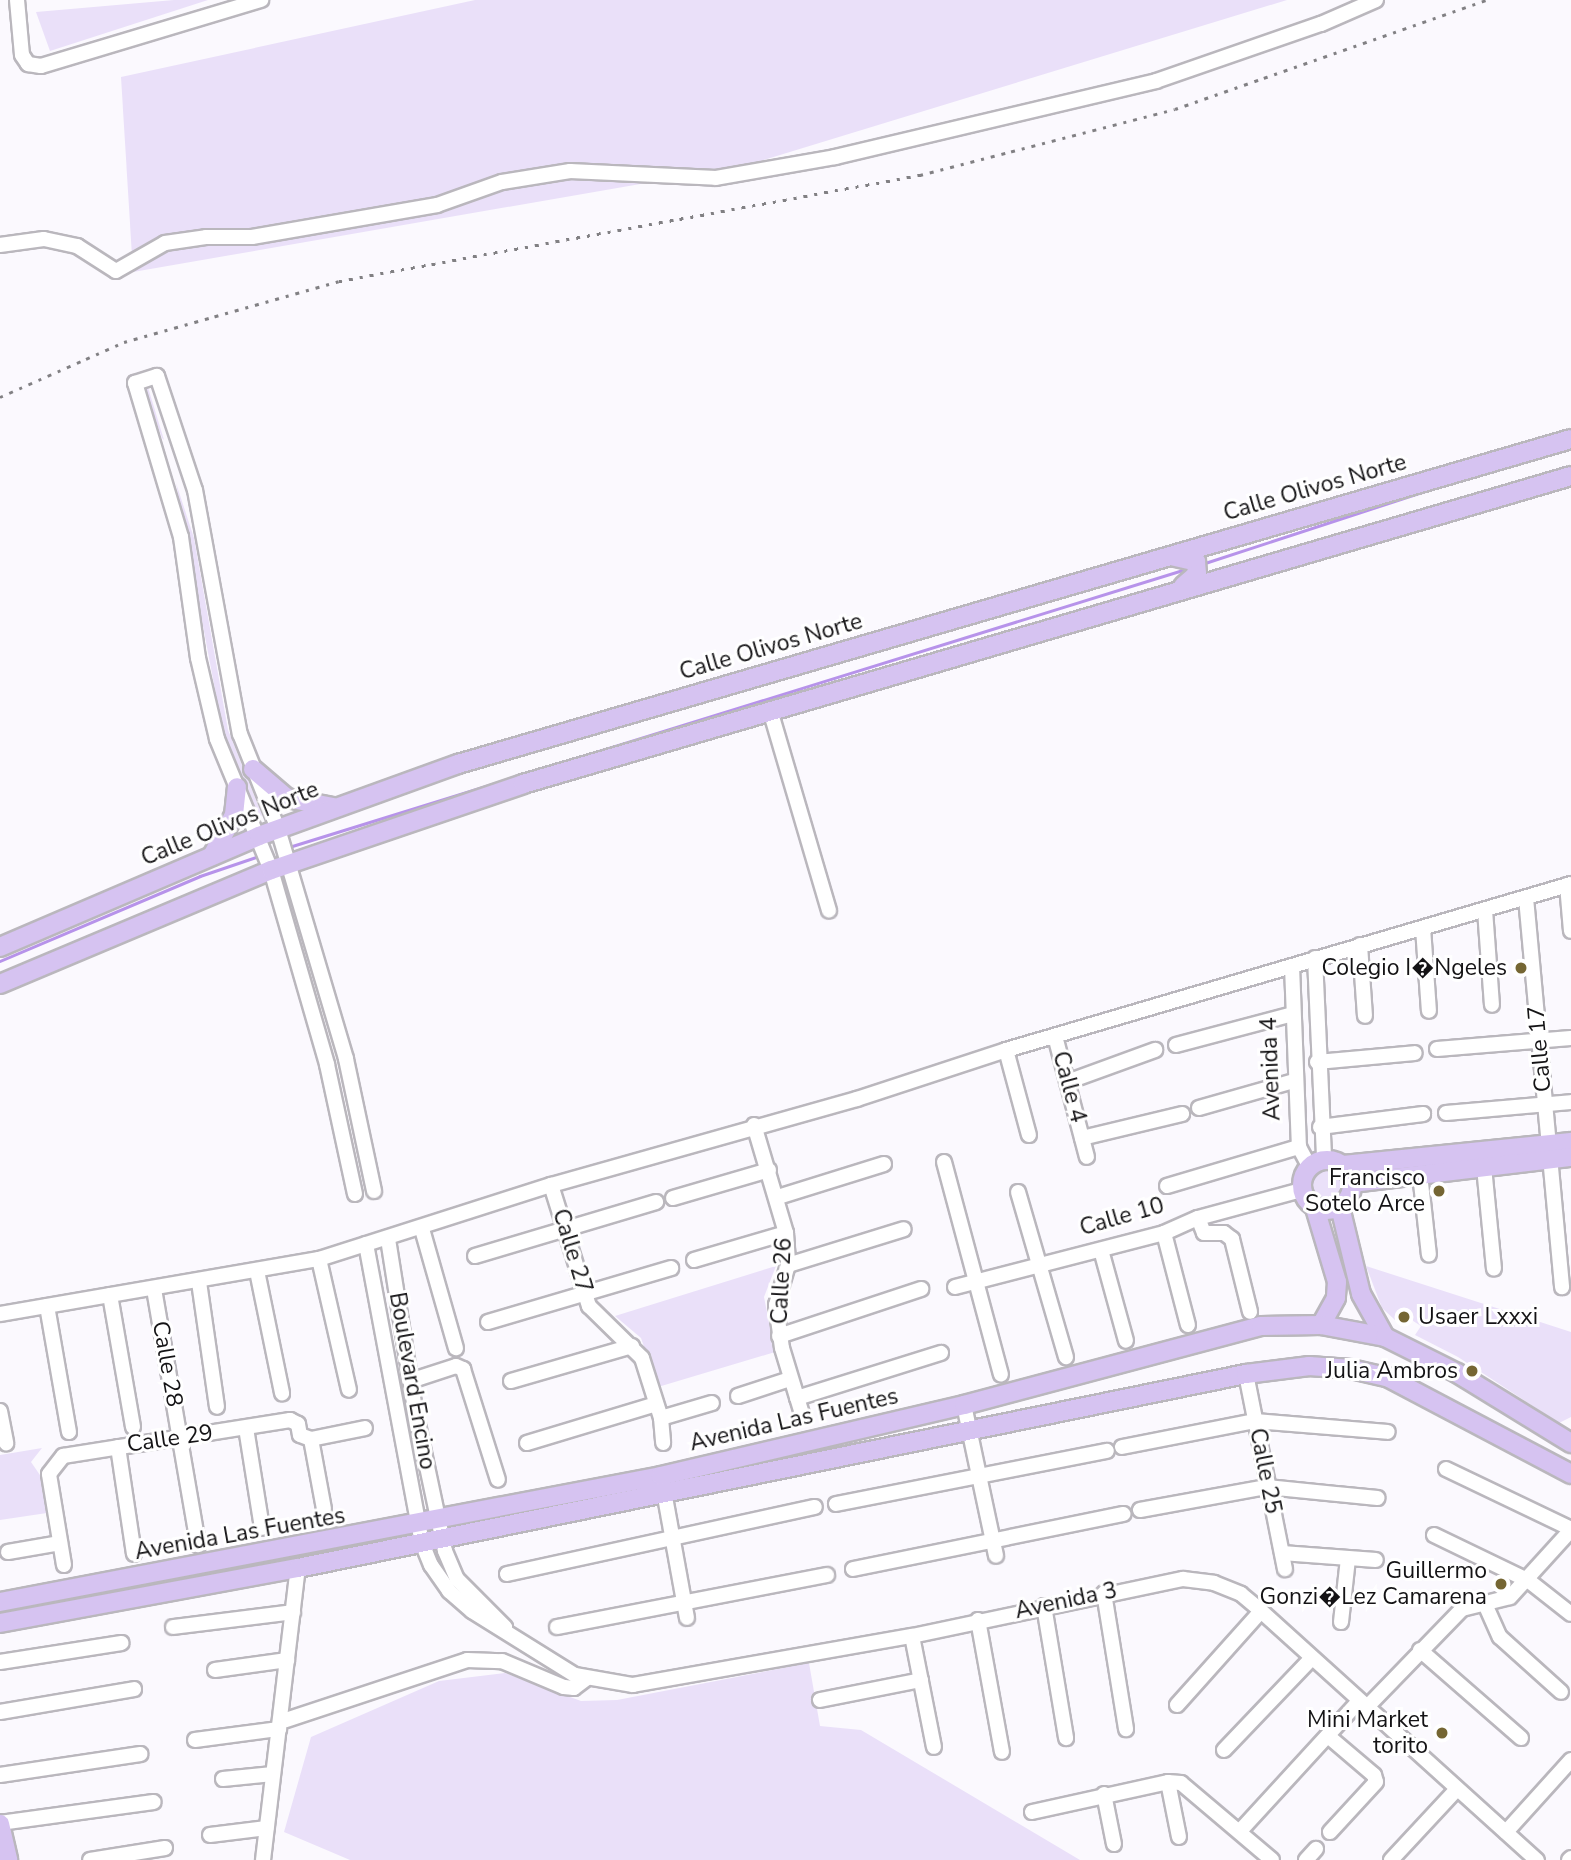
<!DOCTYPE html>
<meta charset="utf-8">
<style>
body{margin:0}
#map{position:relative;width:1571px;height:1860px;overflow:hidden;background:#fbf9fe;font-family:"Nunito Sans",sans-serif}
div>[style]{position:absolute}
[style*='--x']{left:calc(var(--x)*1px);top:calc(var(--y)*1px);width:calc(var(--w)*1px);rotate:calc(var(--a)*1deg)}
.green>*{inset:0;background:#eae0f9}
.round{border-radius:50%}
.stream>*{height:2.5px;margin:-1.25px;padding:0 1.25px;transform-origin:1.25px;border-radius:1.25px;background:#b793ea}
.roads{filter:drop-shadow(2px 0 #bab7bd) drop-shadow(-2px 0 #bab7bd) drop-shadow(0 2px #bab7bd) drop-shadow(0 -2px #bab7bd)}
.minor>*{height:14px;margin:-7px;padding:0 7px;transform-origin:7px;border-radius:7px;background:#fff}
.major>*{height:18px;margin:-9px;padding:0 9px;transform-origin:9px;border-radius:9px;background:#d6c3f1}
.major>.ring{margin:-9px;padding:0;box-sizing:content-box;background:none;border:18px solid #d6c3f1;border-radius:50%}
.rail>*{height:2.5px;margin-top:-1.25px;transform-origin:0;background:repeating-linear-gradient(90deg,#818083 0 3.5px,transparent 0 10.5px)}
.dots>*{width:19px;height:19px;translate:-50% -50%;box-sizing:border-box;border:4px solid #fff;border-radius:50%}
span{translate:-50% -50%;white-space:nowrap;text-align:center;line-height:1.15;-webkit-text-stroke:6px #fff;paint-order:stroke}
.street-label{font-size:23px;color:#141315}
.poi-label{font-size:23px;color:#141315}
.right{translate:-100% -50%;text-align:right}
.left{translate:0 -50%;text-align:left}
</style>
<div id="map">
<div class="green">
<div style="clip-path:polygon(174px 0,208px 0,50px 51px,36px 12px)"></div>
<div style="clip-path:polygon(475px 0,1287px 0,744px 166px,133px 272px,121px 77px)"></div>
<div style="clip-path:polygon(142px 381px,146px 381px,164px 440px,162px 438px)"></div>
<div style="clip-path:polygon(176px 483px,194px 538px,228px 730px,262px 815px,258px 821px,223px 732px)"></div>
<div class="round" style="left:1308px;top:1166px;width:38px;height:38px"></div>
<div style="clip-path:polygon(776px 1266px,764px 1297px,775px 1352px,658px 1387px,641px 1338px,615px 1316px)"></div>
<div style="clip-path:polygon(1366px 1266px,1571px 1332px,1571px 1417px,1559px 1423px,1458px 1357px,1415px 1335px,1421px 1326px,1410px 1319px,1395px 1320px,1382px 1308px)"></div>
<div style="clip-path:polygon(42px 1448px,31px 1462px,42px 1478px,47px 1513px,0 1520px,0 1455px)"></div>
<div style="clip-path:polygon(809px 1663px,820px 1726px,861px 1730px,1080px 1860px,350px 1860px,284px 1832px,311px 1737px,439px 1681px,505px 1673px,581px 1701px,617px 1700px)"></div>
</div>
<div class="stream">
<div style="--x:1202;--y:564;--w:235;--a:-18.1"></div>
<div style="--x:289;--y:847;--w:942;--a:-17.22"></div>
<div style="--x:0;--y:961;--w:217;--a:-23"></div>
<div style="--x:200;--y:876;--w:62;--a:-18.7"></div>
</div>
<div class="roads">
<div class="minor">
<div style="--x:17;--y:0;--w:55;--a:84.8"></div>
<div style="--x:22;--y:55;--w:11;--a:56"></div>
<div style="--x:28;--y:64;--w:13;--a:9"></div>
<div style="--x:41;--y:66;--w:230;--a:-16.7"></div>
<div style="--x:0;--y:245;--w:44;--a:-7.8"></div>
<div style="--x:44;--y:239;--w:34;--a:12"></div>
<div style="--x:77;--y:246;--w:46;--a:32.7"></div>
<div style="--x:116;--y:271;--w:56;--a:-29.7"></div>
<div style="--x:165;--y:243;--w:41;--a:-8.3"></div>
<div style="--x:206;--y:237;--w:46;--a:0"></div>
<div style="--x:252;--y:237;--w:188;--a:-9.8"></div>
<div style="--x:437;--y:205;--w:69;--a:-19.5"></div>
<div style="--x:502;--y:182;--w:69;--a:-9.2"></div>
<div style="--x:570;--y:171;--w:146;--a:2.7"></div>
<div style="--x:716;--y:178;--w:121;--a:-10"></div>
<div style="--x:835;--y:157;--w:330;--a:-13.3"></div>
<div style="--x:1156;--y:81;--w:175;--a:-19.1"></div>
<div style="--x:1321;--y:24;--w:60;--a:-23.6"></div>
<div style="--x:770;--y:710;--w:209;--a:73.6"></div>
<div style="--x:1567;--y:885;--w:46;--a:85"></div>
<div style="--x:1526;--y:898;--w:391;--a:84.7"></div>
<div style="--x:1485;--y:910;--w:95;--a:85.8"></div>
<div style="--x:1423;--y:928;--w:83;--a:85.9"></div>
<div style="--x:1360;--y:945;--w:71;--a:86"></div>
<div style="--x:1315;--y:958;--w:201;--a:87.4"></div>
<div style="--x:1292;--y:966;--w:181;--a:87.8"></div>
<div style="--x:1299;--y:1147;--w:21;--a:62"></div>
<div style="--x:1055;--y:1036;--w:125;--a:75.2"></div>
<div style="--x:1176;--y:1045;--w:121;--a:-14.8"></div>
<div style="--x:1437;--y:1049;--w:134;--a:-4.7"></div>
<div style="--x:1006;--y:1050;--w:88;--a:74.9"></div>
<div style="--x:1317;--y:1062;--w:98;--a:-5.2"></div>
<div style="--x:1067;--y:1082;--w:94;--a:-20"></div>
<div style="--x:1199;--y:1108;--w:99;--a:-15.9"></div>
<div style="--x:1446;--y:1113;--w:125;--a:-5"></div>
<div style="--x:754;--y:1125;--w:113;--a:73.5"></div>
<div style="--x:786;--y:1233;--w:32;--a:86"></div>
<div style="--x:788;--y:1265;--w:42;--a:106.7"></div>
<div style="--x:776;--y:1305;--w:43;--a:82.1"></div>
<div style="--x:782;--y:1348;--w:69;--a:73.1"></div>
<div style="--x:1320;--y:1127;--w:104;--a:-7.2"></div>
<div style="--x:1082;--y:1138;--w:103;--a:-13.5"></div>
<div style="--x:944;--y:1162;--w:220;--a:75"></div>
<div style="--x:1484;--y:1167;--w:102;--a:84.4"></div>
<div style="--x:1420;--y:1174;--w:81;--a:83.7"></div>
<div style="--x:551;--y:1185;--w:127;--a:72.6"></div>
<div style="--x:589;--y:1306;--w:74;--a:44.5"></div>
<div style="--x:642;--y:1358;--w:63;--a:72.4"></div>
<div style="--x:661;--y:1418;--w:25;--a:85"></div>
<div style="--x:1167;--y:1186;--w:138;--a:-16.5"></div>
<div style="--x:1018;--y:1192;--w:172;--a:73.8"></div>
<div style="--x:355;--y:1194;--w:133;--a:-102.2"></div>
<div style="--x:327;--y:1064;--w:202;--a:-106.1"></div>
<div style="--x:271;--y:870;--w:142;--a:-112.4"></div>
<div style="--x:217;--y:739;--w:83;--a:-103.2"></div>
<div style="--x:198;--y:658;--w:122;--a:-98"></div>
<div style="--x:181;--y:537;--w:161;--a:-106.6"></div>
<div style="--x:135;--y:383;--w:23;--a:-18"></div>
<div style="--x:157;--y:376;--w:120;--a:71.6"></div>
<div style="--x:195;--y:490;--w:248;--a:79.6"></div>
<div style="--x:240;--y:734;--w:102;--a:68.2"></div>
<div style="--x:278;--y:829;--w:240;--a:73.5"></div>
<div style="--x:346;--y:1059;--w:135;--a:78"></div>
<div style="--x:778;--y:1197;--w:111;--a:-17.3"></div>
<div style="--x:673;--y:1198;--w:100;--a:-16.3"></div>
<div style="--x:1198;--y:1218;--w:16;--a:68"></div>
<div style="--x:1204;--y:1233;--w:20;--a:0"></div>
<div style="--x:1224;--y:1233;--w:10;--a:37"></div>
<div style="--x:1232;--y:1239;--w:75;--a:76.1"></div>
<div style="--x:422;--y:1229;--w:124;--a:74.1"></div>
<div style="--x:1164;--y:1233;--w:95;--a:75.4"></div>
<div style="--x:388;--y:1239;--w:173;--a:81"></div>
<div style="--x:415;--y:1410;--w:144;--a:78"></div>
<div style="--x:445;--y:1551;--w:30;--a:67"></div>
<div style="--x:457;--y:1579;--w:68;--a:45"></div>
<div style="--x:366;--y:1244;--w:304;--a:79.4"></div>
<div style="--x:422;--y:1543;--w:24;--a:68"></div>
<div style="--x:431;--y:1565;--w:32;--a:55"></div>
<div style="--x:449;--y:1591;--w:30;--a:41"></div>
<div style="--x:472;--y:1611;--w:121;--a:31.9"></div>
<div style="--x:575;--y:1675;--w:59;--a:9.8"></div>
<div style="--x:633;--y:1685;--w:283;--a:-10"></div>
<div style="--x:912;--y:1636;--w:277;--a:-11.9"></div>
<div style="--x:1183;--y:1579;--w:31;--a:7"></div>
<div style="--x:1214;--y:1583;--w:29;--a:22"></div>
<div style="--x:1241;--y:1594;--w:26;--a:40"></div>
<div style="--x:1261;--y:1611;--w:372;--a:42.1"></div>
<div style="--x:1101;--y:1250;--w:94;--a:74.6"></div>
<div style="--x:475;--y:1256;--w:189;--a:-16.6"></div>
<div style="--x:319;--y:1259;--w:134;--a:77.1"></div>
<div style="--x:694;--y:1260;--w:96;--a:-16.4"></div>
<div style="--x:788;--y:1265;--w:121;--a:-17.2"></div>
<div style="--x:257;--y:1271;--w:125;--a:78.4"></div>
<div style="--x:199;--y:1282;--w:126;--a:81.8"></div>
<div style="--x:955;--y:1287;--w:216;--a:-14.5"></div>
<div style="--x:1164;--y:1233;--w:37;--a:-24"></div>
<div style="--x:1198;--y:1218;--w:108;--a:-15.1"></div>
<div style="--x:154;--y:1289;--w:260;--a:80.2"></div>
<div style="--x:110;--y:1295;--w:134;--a:80.1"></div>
<div style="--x:47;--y:1306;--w:128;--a:80.1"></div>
<div style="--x:0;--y:1314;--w:324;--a:-9.8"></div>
<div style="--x:319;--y:1259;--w:244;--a:-17.7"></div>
<div style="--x:551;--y:1185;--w:318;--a:-15.7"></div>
<div style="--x:857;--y:1099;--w:157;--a:-18.2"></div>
<div style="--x:1006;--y:1050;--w:589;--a:-16.37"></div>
<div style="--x:488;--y:1322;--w:191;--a:-16.4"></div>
<div style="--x:779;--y:1336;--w:150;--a:-18.3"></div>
<div style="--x:1246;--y:1374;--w:199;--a:78.7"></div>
<div style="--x:410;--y:1381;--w:48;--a:-18.1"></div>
<div style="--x:456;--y:1366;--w:8;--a:23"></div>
<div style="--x:463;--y:1369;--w:116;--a:72.5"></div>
<div style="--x:511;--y:1381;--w:126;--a:-16.1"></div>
<div style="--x:738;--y:1396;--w:55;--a:-18.1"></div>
<div style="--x:797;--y:1398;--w:151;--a:-17.4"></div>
<div style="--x:964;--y:1405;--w:154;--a:78"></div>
<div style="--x:0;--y:1411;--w:33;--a:79"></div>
<div style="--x:661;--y:1418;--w:53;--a:-16.4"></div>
<div style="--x:246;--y:1428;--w:101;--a:80.9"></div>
<div style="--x:311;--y:1439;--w:71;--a:79.5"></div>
<div style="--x:527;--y:1443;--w:135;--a:-16.8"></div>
<div style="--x:118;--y:1447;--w:108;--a:81.5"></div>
<div style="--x:1122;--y:1447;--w:136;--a:-11.1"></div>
<div style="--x:1255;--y:1421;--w:133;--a:4.7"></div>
<div style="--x:1446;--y:1469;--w:139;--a:25.6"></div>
<div style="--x:663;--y:1486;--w:134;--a:79.7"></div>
<div style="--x:836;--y:1504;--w:276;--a:-11.1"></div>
<div style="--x:1140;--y:1510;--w:129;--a:-10.3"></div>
<div style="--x:1267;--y:1487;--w:111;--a:5.7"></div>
<div style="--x:1434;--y:1535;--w:106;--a:25.8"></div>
<div style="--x:1529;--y:1581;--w:53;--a:38.2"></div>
<div style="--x:8;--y:1552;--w:53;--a:-9.8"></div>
<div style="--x:1282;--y:1553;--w:94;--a:4.3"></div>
<div style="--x:64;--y:1565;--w:92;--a:-99.4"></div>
<div style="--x:49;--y:1474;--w:23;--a:-52"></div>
<div style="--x:63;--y:1456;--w:230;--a:-9"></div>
<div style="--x:290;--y:1420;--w:9;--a:27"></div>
<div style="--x:298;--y:1424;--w:11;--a:80"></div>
<div style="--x:300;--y:1435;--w:12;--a:20"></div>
<div style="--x:311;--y:1439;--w:55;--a:-11.5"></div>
<div style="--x:853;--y:1569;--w:276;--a:-11.5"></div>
<div style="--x:507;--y:1574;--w:315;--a:-12.3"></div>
<div style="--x:1104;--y:1593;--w:138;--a:80.8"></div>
<div style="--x:1485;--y:1604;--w:36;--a:66"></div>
<div style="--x:1500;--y:1637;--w:82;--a:42"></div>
<div style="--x:1044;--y:1606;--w:134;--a:80.5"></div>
<div style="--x:978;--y:1620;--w:134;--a:79.7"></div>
<div style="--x:1341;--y:1622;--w:63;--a:-83.7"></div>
<div style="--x:173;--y:1627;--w:121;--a:-7.1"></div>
<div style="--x:557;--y:1627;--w:275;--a:-10.9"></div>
<div style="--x:912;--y:1636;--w:113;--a:78.8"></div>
<div style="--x:1420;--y:1650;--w:134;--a:41.1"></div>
<div style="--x:0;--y:1662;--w:123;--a:-8.9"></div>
<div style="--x:215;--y:1670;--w:73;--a:-7.9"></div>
<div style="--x:820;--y:1700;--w:103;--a:-11.2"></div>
<div style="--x:1177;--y:1705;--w:126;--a:-48.2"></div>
<div style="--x:1367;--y:1707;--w:136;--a:-45.9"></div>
<div style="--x:1462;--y:1609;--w:49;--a:-14"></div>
<div style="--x:1510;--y:1597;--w:91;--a:-47.7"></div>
<div style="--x:0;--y:1712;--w:136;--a:-9.7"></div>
<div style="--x:280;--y:1722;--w:197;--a:-18.3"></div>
<div style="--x:467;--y:1660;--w:35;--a:2"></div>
<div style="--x:502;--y:1661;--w:67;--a:22.8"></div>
<div style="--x:564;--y:1687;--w:10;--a:6"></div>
<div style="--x:574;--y:1688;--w:15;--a:-37"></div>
<div style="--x:1328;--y:1736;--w:60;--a:40.3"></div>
<div style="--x:1374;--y:1775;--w:7;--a:74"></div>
<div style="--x:1376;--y:1782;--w:68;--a:132.6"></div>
<div style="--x:195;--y:1740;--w:85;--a:-7.5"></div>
<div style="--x:1224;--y:1750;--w:127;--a:-46.3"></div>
<div style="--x:0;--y:1775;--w:142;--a:-8.5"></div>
<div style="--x:223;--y:1779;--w:50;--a:-5.7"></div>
<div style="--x:1168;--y:1782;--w:56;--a:78.7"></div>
<div style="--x:1104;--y:1794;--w:51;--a:78.7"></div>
<div style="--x:1032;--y:1812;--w:139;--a:-12.4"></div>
<div style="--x:1168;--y:1782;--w:13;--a:4"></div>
<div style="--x:1181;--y:1783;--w:119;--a:40.2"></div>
<div style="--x:0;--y:1823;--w:155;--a:-7.8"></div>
<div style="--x:1240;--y:1831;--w:176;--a:-47.5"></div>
<div style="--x:1506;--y:1832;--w:97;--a:-47.9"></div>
<div style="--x:210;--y:1835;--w:57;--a:-7"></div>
<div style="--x:90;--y:1860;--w:76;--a:-9.1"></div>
<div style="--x:263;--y:1860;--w:294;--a:-83.2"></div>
<div style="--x:1306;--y:1860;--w:15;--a:-48"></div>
<div style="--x:1391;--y:1860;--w:97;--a:-47.1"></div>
<div style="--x:1569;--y:1860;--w:3;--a:-45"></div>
</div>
<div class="major">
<div style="--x:1171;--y:556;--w:26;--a:13"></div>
<div style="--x:1196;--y:562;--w:12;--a:85"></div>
<div style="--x:1197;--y:574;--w:18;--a:139"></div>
<div style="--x:253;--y:769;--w:45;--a:40.5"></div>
<div style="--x:287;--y:798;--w:47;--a:11.1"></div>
<div style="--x:212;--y:856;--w:47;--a:-61.8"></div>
<div style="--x:234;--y:815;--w:28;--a:-84"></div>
<div style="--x:0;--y:947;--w:282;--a:-23.2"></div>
<div style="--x:259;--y:836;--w:212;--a:-19.9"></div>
<div style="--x:458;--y:764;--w:1159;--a:-16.28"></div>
<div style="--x:0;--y:984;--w:294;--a:-22.8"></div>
<div style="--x:271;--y:870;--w:266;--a:-18.8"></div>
<div style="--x:523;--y:784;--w:1092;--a:-16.38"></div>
<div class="ring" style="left:1302px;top:1160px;width:32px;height:32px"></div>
<div style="--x:1343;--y:1165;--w:229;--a:-5.8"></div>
<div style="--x:1352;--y:1183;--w:221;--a:-6.8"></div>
<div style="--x:1340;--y:1207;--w:89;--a:76.4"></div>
<div style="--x:1361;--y:1294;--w:49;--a:60.8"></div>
<div style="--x:1315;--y:1208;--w:77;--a:73.4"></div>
<div style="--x:1337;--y:1282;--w:16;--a:94"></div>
<div style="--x:1336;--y:1298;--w:31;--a:119"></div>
<div style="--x:0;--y:1602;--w:673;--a:-10.79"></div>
<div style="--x:661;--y:1476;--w:311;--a:-13.2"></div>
<div style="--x:964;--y:1405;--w:307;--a:-14.9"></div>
<div style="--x:1261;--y:1326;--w:60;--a:-1"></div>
<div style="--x:1321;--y:1325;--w:65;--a:10.6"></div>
<div style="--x:1385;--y:1337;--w:80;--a:26.6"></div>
<div style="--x:1457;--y:1373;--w:134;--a:31.6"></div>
<div style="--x:0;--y:1623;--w:303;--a:-10.5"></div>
<div style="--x:298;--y:1568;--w:968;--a:-11.57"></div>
<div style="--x:1246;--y:1374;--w:64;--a:-7.2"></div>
<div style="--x:1309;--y:1366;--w:42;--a:4.1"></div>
<div style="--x:1351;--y:1369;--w:39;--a:13"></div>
<div style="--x:1389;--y:1378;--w:206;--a:27.8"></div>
<div style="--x:0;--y:1824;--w:37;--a:77"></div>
</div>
</div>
<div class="rail">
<div style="--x:0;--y:397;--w:136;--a:-23.9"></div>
<div style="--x:124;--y:342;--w:223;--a:-15.8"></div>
<div style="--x:339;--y:281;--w:591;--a:-10.34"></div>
<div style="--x:920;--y:175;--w:263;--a:-14.5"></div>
<div style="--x:1175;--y:109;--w:330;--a:-19.3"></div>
</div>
<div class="dots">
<div style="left:1521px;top:968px;background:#756633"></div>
<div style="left:1439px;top:1191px;background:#756633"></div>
<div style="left:1404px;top:1317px;background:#756633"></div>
<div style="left:1472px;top:1371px;background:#756633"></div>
<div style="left:1501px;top:1584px;background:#756633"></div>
<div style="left:1442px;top:1733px;background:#756633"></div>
</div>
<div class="street-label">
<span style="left:1315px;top:488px;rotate:-16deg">Calle Olivos Norte</span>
<span style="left:771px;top:647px;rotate:-16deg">Calle Olivos Norte</span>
<span style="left:230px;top:824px;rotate:-22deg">Calle Olivos Norte</span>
<span style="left:1540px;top:1049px;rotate:-95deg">Calle 17</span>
<span style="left:1271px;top:1069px;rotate:-92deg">Avenida 4</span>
<span style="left:1069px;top:1087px;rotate:75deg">Calle 4</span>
<span style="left:1122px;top:1217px;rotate:-16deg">Calle 10</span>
<span style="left:572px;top:1251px;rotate:73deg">Calle 27</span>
<span style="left:782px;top:1281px;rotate:-87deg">Calle 26</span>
<span style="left:167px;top:1364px;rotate:80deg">Calle 28</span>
<span style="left:412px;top:1381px;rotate:80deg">Boulevard Encino</span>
<span style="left:794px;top:1420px;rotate:-13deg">Avenida Las Fuentes</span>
<span style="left:170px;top:1439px;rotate:-8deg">Calle 29</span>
<span style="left:1265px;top:1471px;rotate:79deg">Calle 25</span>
<span style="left:240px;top:1534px;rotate:-10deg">Avenida Las Fuentes</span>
<span style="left:1066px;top:1601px;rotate:-12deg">Avenida 3</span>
</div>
<div class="poi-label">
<span class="right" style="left:1507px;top:968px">Colegio I�Ngeles</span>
<span class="right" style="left:1425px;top:1191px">Francisco<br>Sotelo Arce</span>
<span class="left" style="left:1418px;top:1317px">Usaer Lxxxi</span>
<span class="right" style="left:1458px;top:1371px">Julia Ambros</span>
<span class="right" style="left:1487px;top:1584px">Guillermo<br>Gonzi�Lez Camarena</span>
<span class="right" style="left:1428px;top:1733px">Mini Market<br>torito</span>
</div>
</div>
